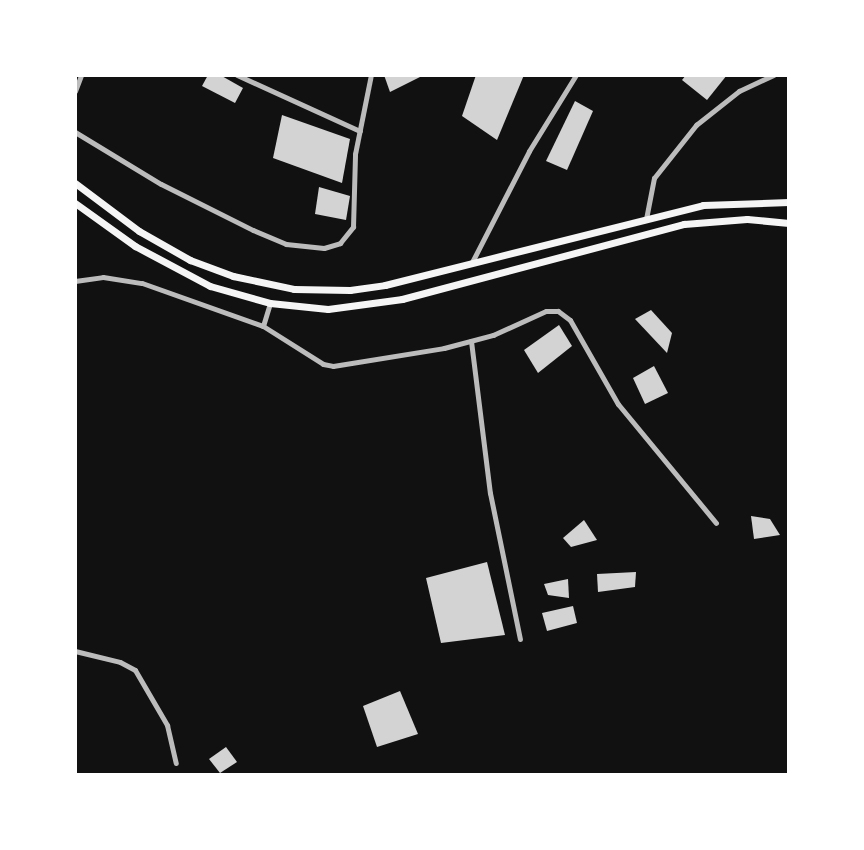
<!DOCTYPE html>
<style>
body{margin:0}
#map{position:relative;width:864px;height:850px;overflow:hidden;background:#111;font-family:Bitter,serif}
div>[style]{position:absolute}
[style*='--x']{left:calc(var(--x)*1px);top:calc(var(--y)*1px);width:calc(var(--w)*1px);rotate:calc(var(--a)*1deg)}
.building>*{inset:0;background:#d3d3d3}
.minor>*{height:5px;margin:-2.5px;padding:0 2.5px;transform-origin:2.5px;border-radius:2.5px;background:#bcbcbc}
.secondary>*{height:7px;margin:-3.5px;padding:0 3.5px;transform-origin:3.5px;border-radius:3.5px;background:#f5f5f5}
span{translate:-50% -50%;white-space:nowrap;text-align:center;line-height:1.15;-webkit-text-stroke:7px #fff;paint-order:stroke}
.frame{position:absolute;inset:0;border:77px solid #fff;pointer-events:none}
</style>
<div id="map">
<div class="building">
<div style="clip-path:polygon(208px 75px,220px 75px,243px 88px,235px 103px,202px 86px)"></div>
<div style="clip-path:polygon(384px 75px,424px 75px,390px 92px)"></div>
<div style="clip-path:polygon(476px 75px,524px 75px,497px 140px,462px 116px)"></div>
<div style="clip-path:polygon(686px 75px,727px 75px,707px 100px,682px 80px)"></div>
<div style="clip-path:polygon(575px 101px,593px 111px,567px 170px,546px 161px)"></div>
<div style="clip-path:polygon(282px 115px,350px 139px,342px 183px,273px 158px)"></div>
<div style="clip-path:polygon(319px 187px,350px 196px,346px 220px,315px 214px)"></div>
<div style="clip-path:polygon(651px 310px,672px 333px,667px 353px,635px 319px)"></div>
<div style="clip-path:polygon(559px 325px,572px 346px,538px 373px,524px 350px)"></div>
<div style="clip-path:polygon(654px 366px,668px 393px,645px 404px,633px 378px)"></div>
<div style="clip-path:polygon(751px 516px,770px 519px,780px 535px,754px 539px)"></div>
<div style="clip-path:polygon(584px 520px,597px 540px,571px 547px,563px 538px)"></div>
<div style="clip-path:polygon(487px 562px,505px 635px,441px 643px,426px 578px)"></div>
<div style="clip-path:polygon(636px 572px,635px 587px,598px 592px,597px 574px)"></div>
<div style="clip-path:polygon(568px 579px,569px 598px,548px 595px,544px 584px)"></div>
<div style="clip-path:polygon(573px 606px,577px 623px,547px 631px,542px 613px)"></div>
<div style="clip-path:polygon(400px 691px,418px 734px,377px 747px,363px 706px)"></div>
<div style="clip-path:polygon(226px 747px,237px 762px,220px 773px,209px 759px)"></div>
</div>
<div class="minor">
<div style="--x:237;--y:75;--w:135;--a:24.5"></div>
<div style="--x:75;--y:91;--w:17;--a:-69"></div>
<div style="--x:75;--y:132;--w:100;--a:31.2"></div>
<div style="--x:161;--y:184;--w:103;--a:26.6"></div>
<div style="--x:253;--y:230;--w:36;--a:23"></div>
<div style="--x:286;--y:244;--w:38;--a:6"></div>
<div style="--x:324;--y:248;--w:17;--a:-17"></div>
<div style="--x:340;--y:243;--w:21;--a:-51"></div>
<div style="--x:353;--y:227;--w:73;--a:-88.4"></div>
<div style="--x:355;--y:154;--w:81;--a:-78.6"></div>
<div style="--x:646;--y:219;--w:42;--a:-79"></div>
<div style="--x:654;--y:178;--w:68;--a:-51.6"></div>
<div style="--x:696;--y:125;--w:55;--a:-38.3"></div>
<div style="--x:739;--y:91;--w:38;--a:-25"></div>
<div style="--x:471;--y:264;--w:127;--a:-62.8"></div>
<div style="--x:529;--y:151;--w:89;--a:-58.3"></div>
<div style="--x:75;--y:281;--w:28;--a:-8"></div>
<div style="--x:103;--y:277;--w:39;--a:9"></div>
<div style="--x:142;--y:283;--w:128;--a:19.6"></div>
<div style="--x:263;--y:326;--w:71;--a:32.3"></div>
<div style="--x:323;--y:364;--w:10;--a:11"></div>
<div style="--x:333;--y:366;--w:112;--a:-9.2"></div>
<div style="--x:444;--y:348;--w:51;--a:-14.9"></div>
<div style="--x:493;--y:335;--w:58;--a:-24.4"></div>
<div style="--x:546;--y:311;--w:12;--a:0"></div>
<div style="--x:558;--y:311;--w:15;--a:37"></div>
<div style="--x:570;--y:320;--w:97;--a:60.3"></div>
<div style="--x:618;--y:404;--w:154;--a:50.5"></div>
<div style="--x:263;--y:326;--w:24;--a:-73"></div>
<div style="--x:471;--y:341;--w:153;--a:82.9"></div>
<div style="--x:490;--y:493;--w:149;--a:78.4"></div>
<div style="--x:75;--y:651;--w:46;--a:13.7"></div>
<div style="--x:120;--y:662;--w:17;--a:28"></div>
<div style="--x:135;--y:670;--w:64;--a:59.8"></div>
<div style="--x:167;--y:725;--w:39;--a:77"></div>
</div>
<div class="secondary">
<div style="--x:75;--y:183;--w:80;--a:36.9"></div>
<div style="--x:139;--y:231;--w:59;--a:29.6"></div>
<div style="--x:190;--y:260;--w:46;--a:20.4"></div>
<div style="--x:233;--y:276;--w:62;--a:12"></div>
<div style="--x:294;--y:289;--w:56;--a:1"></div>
<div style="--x:350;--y:290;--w:35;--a:-8"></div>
<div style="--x:385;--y:285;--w:328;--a:-14.1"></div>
<div style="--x:703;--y:205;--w:86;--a:-2"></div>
<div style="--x:75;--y:203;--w:74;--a:35.6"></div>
<div style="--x:135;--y:246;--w:85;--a:28.1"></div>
<div style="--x:210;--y:286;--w:62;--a:15.8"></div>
<div style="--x:270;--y:303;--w:58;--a:5.9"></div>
<div style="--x:328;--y:309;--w:75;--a:-7.7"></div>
<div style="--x:402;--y:299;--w:292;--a:-14.9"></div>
<div style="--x:684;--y:224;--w:63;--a:-4.5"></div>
<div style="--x:747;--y:219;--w:42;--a:5.4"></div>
</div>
<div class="frame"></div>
</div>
